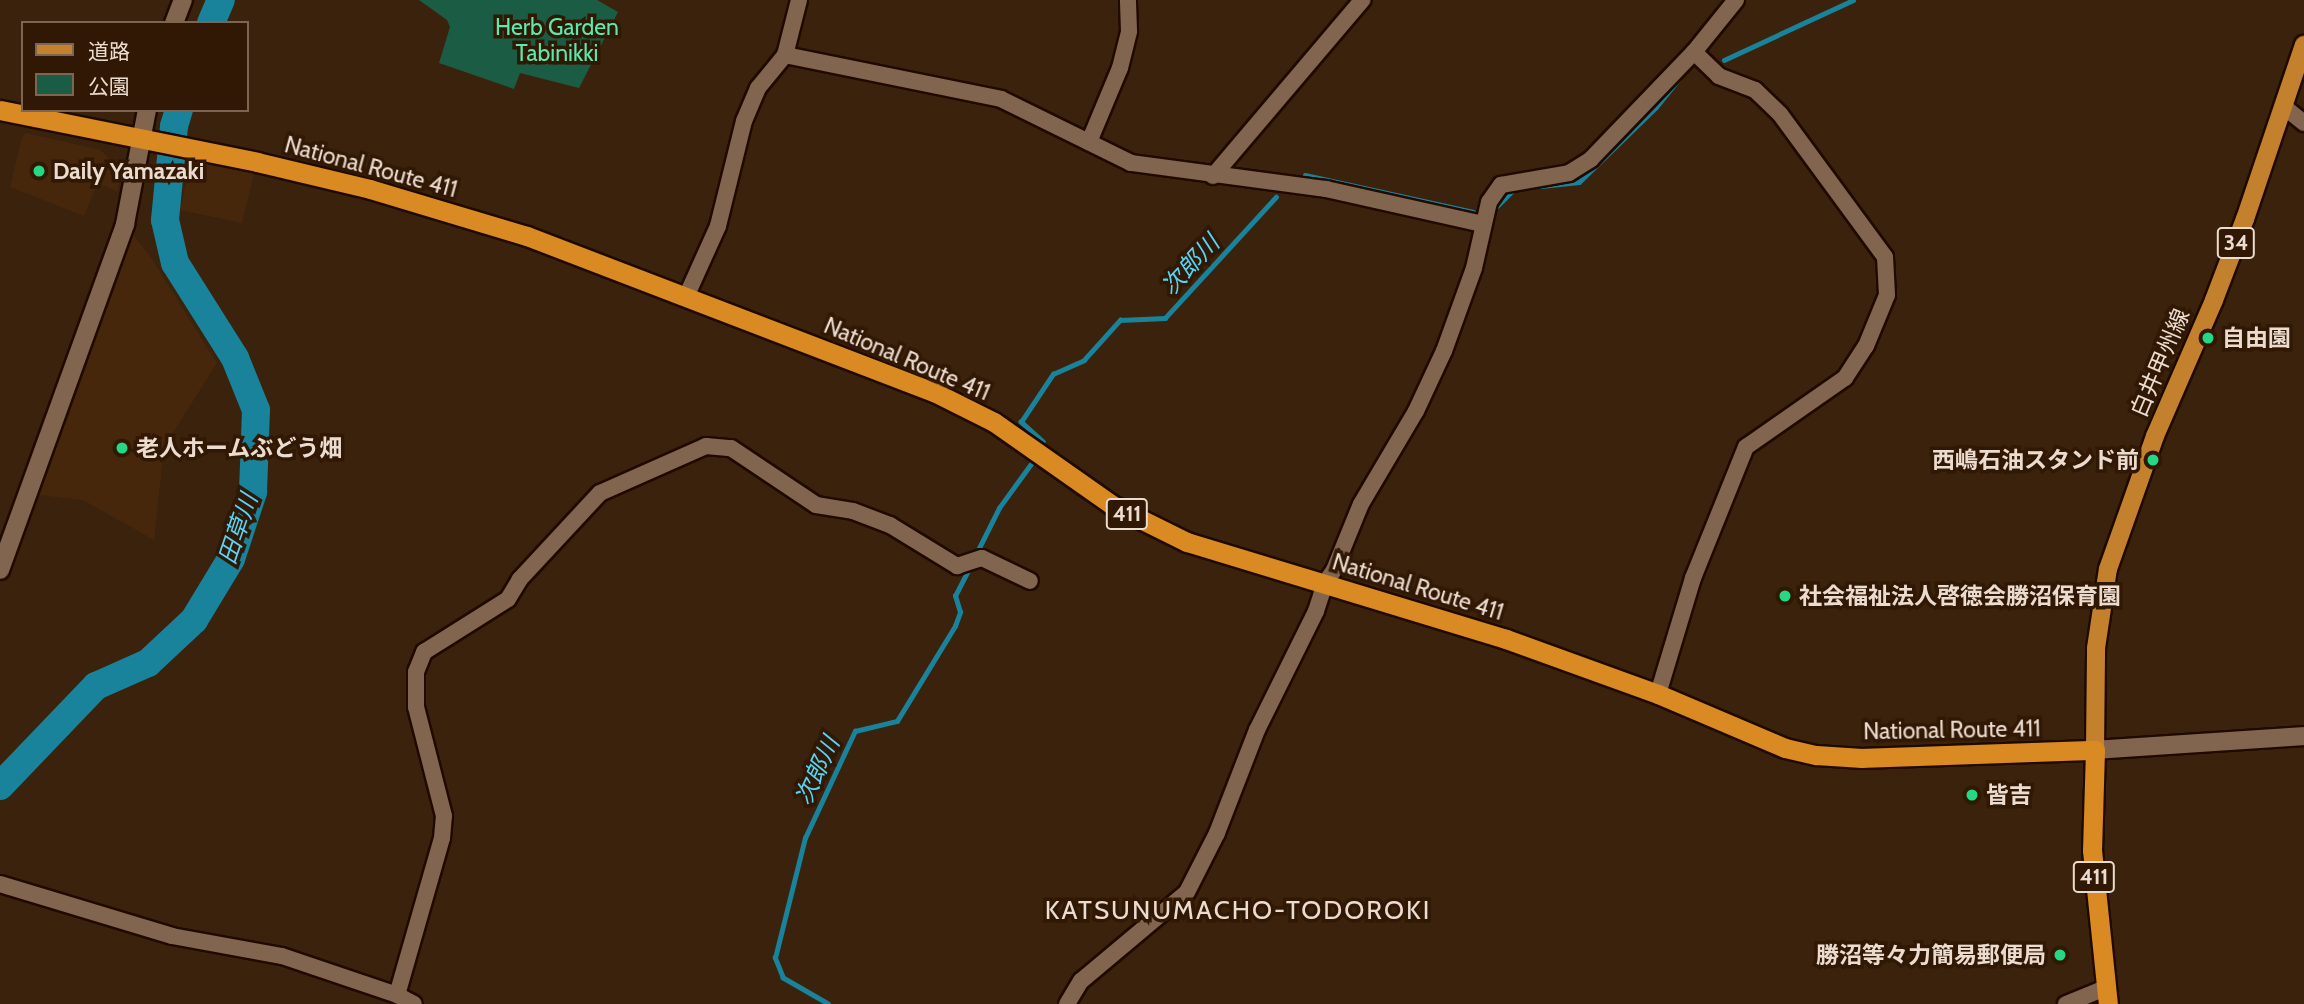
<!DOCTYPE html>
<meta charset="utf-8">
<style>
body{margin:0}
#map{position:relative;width:2304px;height:1004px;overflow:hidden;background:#3a220d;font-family:Cabin,"Noto Sans JP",sans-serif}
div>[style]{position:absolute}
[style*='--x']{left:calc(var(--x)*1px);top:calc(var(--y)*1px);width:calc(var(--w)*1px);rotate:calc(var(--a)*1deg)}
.built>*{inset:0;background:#46270c}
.green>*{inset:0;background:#1b5d44}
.stream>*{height:4.5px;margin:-2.25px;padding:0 2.25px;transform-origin:2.25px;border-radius:2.25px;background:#18839b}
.river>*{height:28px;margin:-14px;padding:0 14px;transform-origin:14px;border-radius:14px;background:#18839b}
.roads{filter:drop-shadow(2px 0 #200a00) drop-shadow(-2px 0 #200a00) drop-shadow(0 2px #200a00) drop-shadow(0 -2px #200a00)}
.minor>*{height:16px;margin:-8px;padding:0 8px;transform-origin:8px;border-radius:8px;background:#82654f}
.tertiary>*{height:18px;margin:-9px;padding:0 9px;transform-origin:9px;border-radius:9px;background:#82654f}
.primary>*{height:18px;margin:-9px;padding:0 9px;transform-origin:9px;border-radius:9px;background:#c3812d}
.trunk>*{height:19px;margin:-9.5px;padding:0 9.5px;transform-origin:9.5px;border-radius:9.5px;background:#d98a22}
.dots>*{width:19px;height:19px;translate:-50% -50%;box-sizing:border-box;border:4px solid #301804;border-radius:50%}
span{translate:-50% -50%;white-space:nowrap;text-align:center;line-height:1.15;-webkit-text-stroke:7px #301804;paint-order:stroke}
.shield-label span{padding:2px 5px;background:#301804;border:2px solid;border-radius:5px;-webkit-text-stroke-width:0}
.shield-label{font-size:21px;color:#ecdbcf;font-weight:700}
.park-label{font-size:23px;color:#59eab0}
.street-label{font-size:23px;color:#ecdbcf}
.poi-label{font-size:23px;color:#ecdbcf;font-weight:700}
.left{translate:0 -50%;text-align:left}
.right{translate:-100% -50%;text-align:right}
.water-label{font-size:24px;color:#55d4f5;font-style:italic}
.quarter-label{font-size:26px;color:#ecdbcf;letter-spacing:2px}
.legend{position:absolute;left:21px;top:21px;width:228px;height:91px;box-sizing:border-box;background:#301804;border:2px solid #7b6655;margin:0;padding:9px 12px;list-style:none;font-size:21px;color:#ecdbcf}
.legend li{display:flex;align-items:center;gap:14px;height:35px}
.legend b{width:35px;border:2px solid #7b6655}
</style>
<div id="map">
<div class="built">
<div style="clip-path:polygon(26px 133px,101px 150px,120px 171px,118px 192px,98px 183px,84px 216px,10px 187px,22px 137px)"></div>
<div style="clip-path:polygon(194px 149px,257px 162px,242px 223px,180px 210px)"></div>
<div style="clip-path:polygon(125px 224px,152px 259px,217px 363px,164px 447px,154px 540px,83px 500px,29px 494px)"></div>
</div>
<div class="green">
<div style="clip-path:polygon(419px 0,597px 0,618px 12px,579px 88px,520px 73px,514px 89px,439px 63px,450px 27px,447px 20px)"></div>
</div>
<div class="stream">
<div style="--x:1724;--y:60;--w:142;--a:-24.9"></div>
<div style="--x:1305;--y:175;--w:172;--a:12.4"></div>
<div style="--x:1541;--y:186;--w:38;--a:-6"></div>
<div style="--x:1579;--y:182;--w:107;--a:-44.2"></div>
<div style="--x:1656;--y:107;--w:38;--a:-51"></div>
<div style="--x:1497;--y:206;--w:25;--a:-45"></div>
<div style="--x:1043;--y:442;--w:30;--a:-138"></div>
<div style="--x:1021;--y:422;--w:58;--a:-56.3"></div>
<div style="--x:1053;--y:374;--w:34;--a:-24"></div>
<div style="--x:1084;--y:360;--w:54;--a:-48"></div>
<div style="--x:1120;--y:320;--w:45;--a:-2.5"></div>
<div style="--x:1165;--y:318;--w:164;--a:-47.5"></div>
<div style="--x:975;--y:556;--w:54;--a:-63.4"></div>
<div style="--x:999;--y:508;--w:54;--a:-54"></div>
<div style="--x:828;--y:1004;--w:52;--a:-150"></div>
<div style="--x:783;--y:978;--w:22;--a:-112"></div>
<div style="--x:775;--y:958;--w:124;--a:-76"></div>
<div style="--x:805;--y:838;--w:118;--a:-65"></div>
<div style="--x:855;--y:731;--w:43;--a:-13.4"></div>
<div style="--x:897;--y:721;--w:111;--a:-58.6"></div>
<div style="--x:955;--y:626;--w:15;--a:-70"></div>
<div style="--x:960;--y:612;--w:17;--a:-107"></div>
<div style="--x:955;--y:596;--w:33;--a:-63"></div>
</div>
<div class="river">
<div style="--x:211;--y:23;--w:25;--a:-67"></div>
<div style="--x:0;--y:786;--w:139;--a:-46.2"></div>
<div style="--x:96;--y:686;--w:57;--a:-23.9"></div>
<div style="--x:148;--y:663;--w:63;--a:-43.1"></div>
<div style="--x:194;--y:620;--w:71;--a:-58.8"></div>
<div style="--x:231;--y:559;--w:71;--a:-71.8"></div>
<div style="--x:253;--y:492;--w:82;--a:-87.9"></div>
<div style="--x:256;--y:410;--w:56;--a:-112"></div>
<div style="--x:235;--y:358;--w:112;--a:-122.3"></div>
<div style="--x:175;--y:263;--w:44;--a:-103.1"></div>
<div style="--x:165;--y:220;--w:94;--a:-84.5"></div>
<div style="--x:174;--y:126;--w:17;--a:-73"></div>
</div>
<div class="roads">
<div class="minor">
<div style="--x:785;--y:55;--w:220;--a:11.5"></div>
<div style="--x:1001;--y:99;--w:145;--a:26.2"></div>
<div style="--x:1131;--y:163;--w:197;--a:7.6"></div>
<div style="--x:1326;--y:189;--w:160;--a:12.6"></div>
<div style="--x:2283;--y:106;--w:27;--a:39"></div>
<div style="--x:1089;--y:142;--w:80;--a:-67.3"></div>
<div style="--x:1120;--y:68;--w:38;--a:-76"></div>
<div style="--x:1129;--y:31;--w:31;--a:-92"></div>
<div style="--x:1213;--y:176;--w:231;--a:-49.7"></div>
<div style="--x:686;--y:297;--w:78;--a:-65.7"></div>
<div style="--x:718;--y:226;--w:108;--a:-76.1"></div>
<div style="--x:744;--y:121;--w:36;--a:-67"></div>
<div style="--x:758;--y:88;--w:43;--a:-50.7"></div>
<div style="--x:785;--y:55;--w:57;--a:-75.7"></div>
<div style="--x:1658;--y:694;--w:121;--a:-73.2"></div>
<div style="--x:1693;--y:578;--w:141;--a:-68"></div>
<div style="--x:1746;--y:447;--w:121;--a:-34.9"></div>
<div style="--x:1845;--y:378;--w:38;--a:-57"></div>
<div style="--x:1866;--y:346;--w:55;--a:-67.6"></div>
<div style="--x:1887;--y:295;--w:38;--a:-93"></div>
<div style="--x:1885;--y:257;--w:177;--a:-126.3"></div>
<div style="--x:1780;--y:114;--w:35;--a:-136"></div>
<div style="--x:1755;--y:90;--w:39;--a:-159"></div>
<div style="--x:1719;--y:76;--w:35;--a:-136"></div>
<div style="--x:0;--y:884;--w:180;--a:16.8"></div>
<div style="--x:172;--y:936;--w:112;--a:10.3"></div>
<div style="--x:282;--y:956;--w:121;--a:18.7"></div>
<div style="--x:397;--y:995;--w:19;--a:28"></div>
<div style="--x:397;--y:995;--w:163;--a:-74"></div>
<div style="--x:442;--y:838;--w:22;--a:-85"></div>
<div style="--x:444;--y:816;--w:113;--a:-104.4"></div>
<div style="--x:416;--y:707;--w:35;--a:-90"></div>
<div style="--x:416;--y:672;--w:22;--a:-68"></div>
<div style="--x:424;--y:652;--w:99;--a:-32.2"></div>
<div style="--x:508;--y:599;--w:23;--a:-59"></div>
<div style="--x:520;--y:579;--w:117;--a:-47.1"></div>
<div style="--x:600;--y:493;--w:116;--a:-23.9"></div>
<div style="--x:706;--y:446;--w:25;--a:5"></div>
<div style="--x:731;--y:448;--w:102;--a:33.8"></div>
<div style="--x:816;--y:505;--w:37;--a:9"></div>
<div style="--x:853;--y:511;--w:40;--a:21"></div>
<div style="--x:890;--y:525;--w:79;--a:31.5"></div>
<div style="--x:957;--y:566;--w:26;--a:-18"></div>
<div style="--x:982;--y:558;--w:53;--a:25.6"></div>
<div style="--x:1067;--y:1004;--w:27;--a:-59"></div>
<div style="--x:1081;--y:981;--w:138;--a:-40"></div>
<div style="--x:1187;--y:892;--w:66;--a:-63"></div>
<div style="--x:1217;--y:833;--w:110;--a:-68.8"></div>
<div style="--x:1257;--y:730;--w:133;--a:-63.6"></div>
<div style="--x:1316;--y:611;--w:29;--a:-72"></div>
<div style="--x:1325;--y:583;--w:16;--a:-55"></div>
<div style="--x:1334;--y:570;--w:71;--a:-67.8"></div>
<div style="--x:1361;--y:504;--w:108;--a:-59.4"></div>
<div style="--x:1416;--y:411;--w:66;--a:-65"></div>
<div style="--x:1444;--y:351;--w:88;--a:-70.1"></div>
<div style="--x:1474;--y:268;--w:68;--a:-77.2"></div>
<div style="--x:1489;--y:202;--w:21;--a:-55"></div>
<div style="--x:1501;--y:185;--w:69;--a:-10"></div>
<div style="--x:1569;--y:173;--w:26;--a:-32"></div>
<div style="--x:1591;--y:159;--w:149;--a:-46.1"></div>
<div style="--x:1694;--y:52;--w:67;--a:-51.1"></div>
<div style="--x:2066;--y:1004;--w:42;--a:-22.3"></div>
</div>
<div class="tertiary">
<div style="--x:174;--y:23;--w:25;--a:-69"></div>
<div style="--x:0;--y:570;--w:368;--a:-70.1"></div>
<div style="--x:125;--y:224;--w:116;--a:-79.1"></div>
<div style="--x:2095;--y:750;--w:209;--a:-3.8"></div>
</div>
<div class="primary">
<div style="--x:2095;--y:750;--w:102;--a:-89.4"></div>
<div style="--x:2096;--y:648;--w:80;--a:-81.4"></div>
<div style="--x:2108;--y:569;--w:141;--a:-70.5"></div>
<div style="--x:2155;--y:436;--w:148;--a:-66.5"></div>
<div style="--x:2214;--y:300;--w:87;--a:-69.1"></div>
<div style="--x:2245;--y:219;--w:184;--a:-71.3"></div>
</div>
<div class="trunk">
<div style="--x:0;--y:110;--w:262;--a:11.4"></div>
<div style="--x:257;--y:162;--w:116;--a:13.4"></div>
<div style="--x:370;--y:189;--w:164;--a:16.7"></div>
<div style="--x:527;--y:236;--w:436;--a:21"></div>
<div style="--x:934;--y:392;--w:67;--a:26.6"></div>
<div style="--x:994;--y:422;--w:144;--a:35.1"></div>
<div style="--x:1112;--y:505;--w:84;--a:26.3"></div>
<div style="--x:1187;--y:542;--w:333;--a:16.9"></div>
<div style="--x:1506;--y:639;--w:162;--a:19.9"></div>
<div style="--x:1658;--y:694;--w:138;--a:23"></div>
<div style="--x:1785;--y:748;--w:32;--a:13"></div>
<div style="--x:1816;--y:755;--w:46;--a:3.7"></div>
<div style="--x:1862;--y:758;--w:233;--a:-2"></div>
<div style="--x:2095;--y:750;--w:100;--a:91.7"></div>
<div style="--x:2092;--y:850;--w:155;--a:84.1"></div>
</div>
</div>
<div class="dots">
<div style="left:39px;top:171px;background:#25d886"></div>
<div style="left:2208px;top:338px;background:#25d886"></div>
<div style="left:122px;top:448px;background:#25d886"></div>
<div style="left:2153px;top:460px;background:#25d886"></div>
<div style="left:1785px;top:596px;background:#25d886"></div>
<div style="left:1972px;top:795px;background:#25d886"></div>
<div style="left:2060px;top:955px;background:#25d886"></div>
</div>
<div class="shield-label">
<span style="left:2236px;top:243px">34</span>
<span style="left:1127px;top:514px">411</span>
<span style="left:2094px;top:877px">411</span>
</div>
<div class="park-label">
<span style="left:557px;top:40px">Herb Garden<br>Tabinikki</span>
</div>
<div class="street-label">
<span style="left:371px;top:167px;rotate:15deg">National Route 411</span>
<span style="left:907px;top:359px;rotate:23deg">National Route 411</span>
<span style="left:2160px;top:363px;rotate:-67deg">白井甲州線</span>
<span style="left:1418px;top:587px;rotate:17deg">National Route 411</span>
<span style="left:1952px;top:730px;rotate:-1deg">National Route 411</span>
</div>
<div class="poi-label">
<span class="left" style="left:53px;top:171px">Daily Yamazaki</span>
<span class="left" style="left:2222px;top:338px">自由園</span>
<span class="left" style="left:136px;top:448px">老人ホームぶどう畑</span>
<span class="right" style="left:2139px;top:460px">西嶋石油スタンド前</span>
<span class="left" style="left:1799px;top:596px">社会福祉法人啓徳会勝沼保育園</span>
<span class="left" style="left:1986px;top:795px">皆吉</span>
<span class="right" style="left:2046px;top:955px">勝沼等々力簡易郵便局</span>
</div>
<div class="water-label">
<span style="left:1190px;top:265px;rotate:-47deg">次郎川</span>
<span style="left:238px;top:529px;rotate:-71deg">田草川</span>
<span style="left:817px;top:771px;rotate:-65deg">次郎川</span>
</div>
<div class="quarter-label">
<span style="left:1238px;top:911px">KATSUNUMACHO-TODOROKI</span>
</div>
<ul class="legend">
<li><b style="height:9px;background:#c3812d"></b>道路</li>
<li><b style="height:19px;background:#1b5d44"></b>公園</li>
</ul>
</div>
